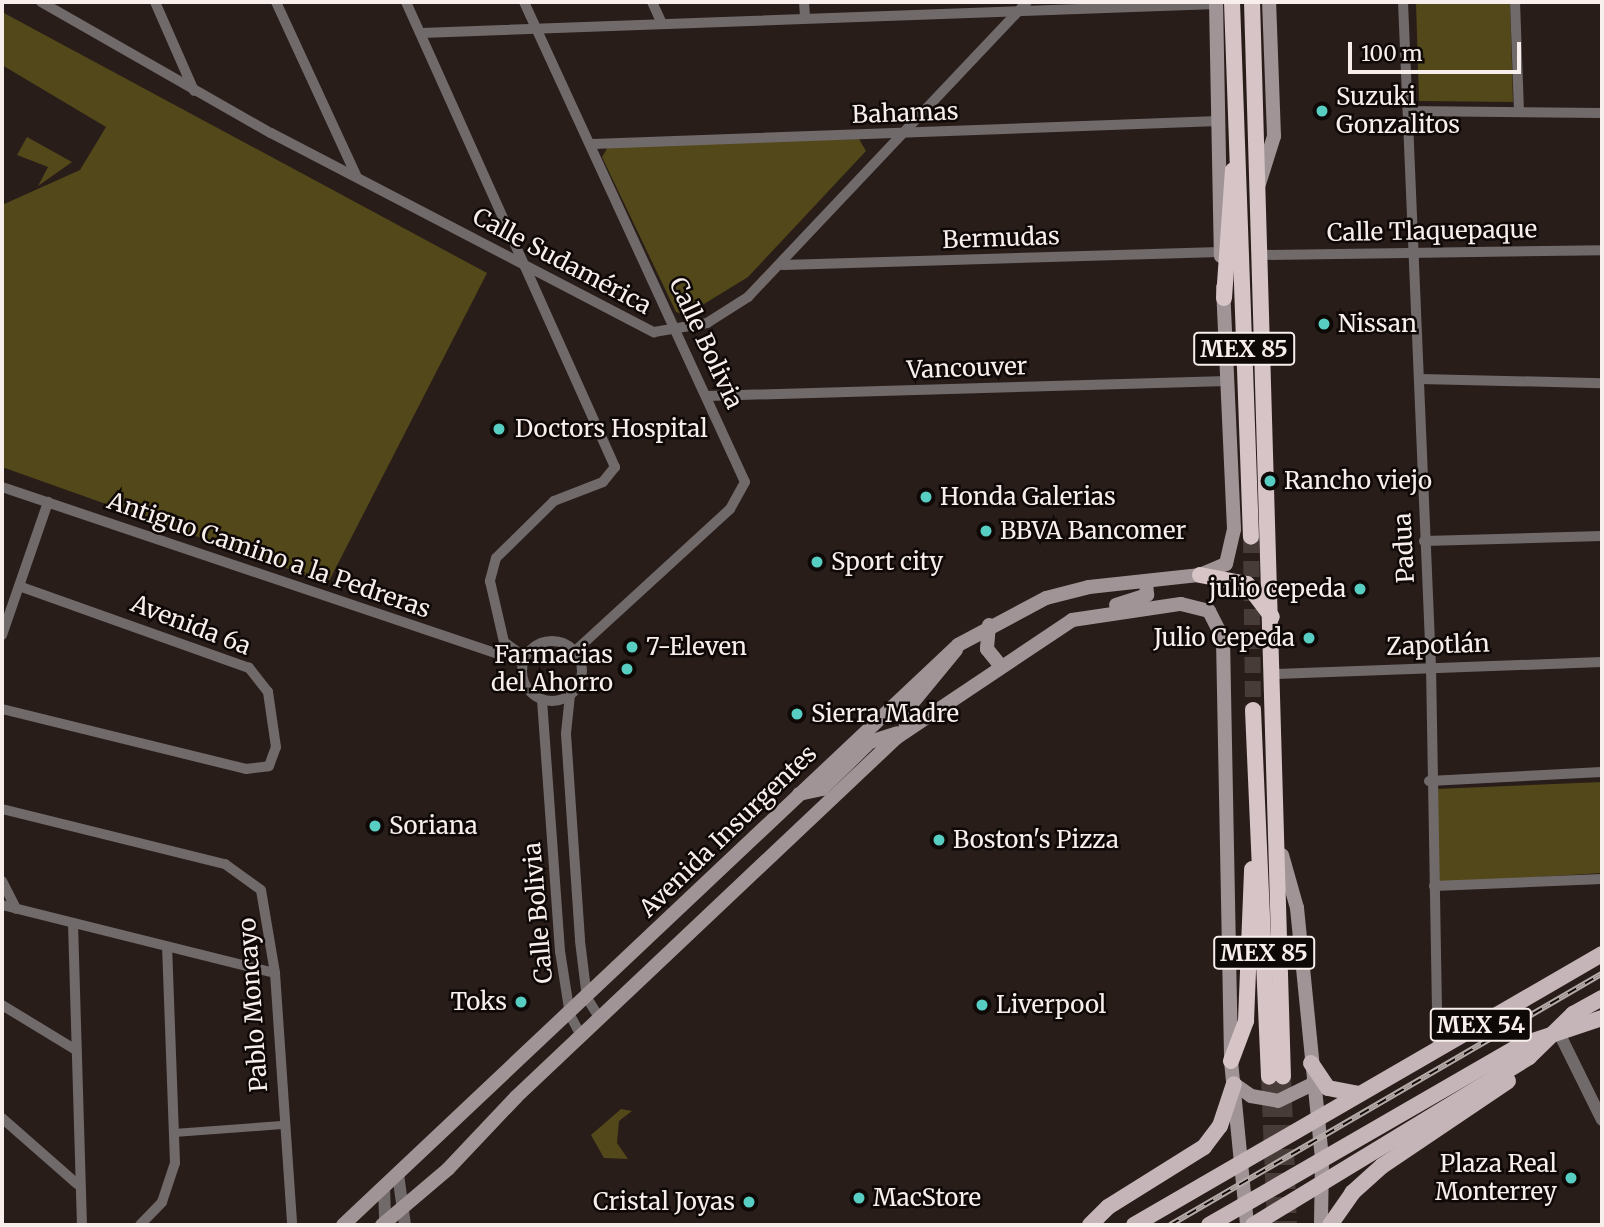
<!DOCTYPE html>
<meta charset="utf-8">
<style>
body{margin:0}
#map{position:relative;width:1604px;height:1227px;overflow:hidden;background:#291d19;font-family:Merriweather,serif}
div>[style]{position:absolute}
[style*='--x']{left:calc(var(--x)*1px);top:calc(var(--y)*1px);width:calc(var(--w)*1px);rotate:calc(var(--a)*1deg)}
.green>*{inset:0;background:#534819}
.trunk-tunnel>*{height:16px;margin-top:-8px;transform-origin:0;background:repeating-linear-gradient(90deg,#483c39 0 16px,transparent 0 24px)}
.pedestrian>*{height:8px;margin:-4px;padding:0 4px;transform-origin:4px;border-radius:4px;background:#716a6b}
.minor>*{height:10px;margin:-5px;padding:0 5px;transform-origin:5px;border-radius:5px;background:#716a6b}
.minor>.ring{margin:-5px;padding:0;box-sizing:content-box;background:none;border:10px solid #716a6b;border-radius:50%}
.tertiary>*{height:12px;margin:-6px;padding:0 6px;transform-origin:6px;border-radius:6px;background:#716a6b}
.secondary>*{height:14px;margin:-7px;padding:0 7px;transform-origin:7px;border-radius:7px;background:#a09496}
.primary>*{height:16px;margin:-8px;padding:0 8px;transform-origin:8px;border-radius:8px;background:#c5b5b8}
.trunk>*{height:16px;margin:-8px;padding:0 8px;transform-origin:8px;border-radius:8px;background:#d6c4c7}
.rail>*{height:6px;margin-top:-3px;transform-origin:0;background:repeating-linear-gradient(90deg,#0e0807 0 10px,#b4aaa7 0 20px);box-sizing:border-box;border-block:2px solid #b4aaa7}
.dots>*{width:19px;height:19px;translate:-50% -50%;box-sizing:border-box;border:4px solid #0e0807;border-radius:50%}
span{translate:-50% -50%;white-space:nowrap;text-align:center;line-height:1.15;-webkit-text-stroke:5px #0e0807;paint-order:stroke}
.shield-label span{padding:2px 5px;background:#0e0807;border:2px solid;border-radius:5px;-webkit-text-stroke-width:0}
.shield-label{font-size:23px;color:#f8efec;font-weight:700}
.poi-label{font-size:24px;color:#f8efec}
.left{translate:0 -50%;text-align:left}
.right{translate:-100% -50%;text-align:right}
.street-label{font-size:24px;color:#f8efec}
.frame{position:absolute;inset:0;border:4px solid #f8efec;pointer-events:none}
.scale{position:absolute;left:1348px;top:42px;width:173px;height:32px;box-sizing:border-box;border:4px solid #f8efec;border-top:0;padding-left:9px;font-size:21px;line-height:24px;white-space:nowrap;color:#f8efec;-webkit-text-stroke:5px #0e0807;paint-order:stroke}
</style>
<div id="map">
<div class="green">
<div style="clip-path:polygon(1416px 2px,1510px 2px,1513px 102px,1419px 101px)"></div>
<div style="clip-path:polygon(2px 12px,487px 273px,328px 583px,2px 467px,2px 205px,80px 170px,106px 127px,2px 65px)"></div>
<div style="clip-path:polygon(27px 137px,72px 162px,38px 186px,48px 167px,17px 155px)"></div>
<div style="clip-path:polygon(859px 139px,866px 151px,748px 277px,686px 315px,676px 312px,602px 157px,608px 147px)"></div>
<div style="clip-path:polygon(1602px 782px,1602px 873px,1438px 883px,1435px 789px)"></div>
<div style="clip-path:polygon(621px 1109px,632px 1111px,619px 1121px,617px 1143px,628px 1159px,604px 1158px,591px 1135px)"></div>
</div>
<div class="trunk-tunnel">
<div style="--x:1251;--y:537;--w:173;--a:89.3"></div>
<div style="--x:1269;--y:1077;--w:148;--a:87.7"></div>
<div style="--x:1283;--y:1077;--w:148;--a:87.7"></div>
</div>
<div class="pedestrian">
<div style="--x:174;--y:1133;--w:108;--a:-4.2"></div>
</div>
<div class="minor">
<div style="--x:41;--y:2;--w:265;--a:29.7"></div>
<div style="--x:271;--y:133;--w:432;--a:27.5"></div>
<div style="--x:654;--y:332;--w:54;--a:-9.6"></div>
<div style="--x:707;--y:323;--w:49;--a:-32.4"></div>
<div style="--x:748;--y:297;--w:406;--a:-46.6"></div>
<div style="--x:155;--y:2;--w:97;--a:66.3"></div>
<div style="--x:276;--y:2;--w:191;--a:65.2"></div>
<div style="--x:406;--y:2;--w:510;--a:65.8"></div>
<div style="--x:615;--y:467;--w:19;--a:129"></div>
<div style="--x:603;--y:482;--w:53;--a:158.8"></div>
<div style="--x:554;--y:501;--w:81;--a:135.5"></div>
<div style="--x:496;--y:558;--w:24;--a:105"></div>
<div style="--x:490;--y:581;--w:63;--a:77.1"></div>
<div style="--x:504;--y:642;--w:26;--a:36"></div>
<div style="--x:524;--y:2;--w:528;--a:65.28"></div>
<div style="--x:745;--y:482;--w:31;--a:119"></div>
<div style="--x:730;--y:509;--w:210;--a:137.5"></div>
<div style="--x:652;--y:2;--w:21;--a:65"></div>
<div style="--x:804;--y:2;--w:15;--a:86"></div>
<div style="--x:1403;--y:2;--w:665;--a:87.59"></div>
<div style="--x:1431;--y:666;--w:384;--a:89"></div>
<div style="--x:1515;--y:2;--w:109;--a:87.9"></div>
<div style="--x:422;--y:33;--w:795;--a:-2.09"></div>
<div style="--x:1408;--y:111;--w:194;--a:0.6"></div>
<div style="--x:593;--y:144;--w:626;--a:-2.1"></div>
<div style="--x:1262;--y:255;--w:340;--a:-0.8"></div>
<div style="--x:783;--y:265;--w:437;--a:-1.7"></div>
<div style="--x:1420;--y:379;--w:182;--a:1.3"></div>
<div style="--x:707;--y:396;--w:521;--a:-1.65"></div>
<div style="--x:2;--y:487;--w:545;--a:18.6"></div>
<div style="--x:1424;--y:541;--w:178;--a:-1.6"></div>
<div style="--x:2;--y:635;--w:141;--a:-70.9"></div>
<div class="ring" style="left:522px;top:641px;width:50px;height:50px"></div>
<div style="--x:1276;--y:674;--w:326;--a:-2.1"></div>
<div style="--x:570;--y:695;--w:39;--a:96"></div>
<div style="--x:566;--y:734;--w:207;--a:86.1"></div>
<div style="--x:580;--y:941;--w:57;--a:83"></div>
<div style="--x:587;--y:998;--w:25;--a:58"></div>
<div style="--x:542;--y:700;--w:252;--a:85.9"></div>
<div style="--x:560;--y:951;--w:65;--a:81.1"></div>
<div style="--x:570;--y:1015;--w:24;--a:62"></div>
<div style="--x:2;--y:709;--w:251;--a:13.8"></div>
<div style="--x:246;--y:769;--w:23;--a:-7"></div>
<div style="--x:269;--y:766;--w:20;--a:-70"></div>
<div style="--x:276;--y:747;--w:56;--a:-98.3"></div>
<div style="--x:268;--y:692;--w:31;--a:-128"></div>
<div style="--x:249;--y:668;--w:244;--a:-160.4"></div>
<div style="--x:1429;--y:781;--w:173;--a:-3"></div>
<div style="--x:2;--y:809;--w:230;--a:13.9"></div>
<div style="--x:225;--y:864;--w:44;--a:35.8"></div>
<div style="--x:261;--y:890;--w:84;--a:80.4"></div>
<div style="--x:275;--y:973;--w:253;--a:86.1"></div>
<div style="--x:2;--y:881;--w:31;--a:63"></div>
<div style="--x:1434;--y:886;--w:168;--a:-2.4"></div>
<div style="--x:2;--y:905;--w:281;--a:14"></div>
<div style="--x:73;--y:923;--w:302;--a:88.3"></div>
<div style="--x:2;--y:1005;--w:87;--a:31.3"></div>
<div style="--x:2;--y:1118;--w:100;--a:41.3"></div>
<div style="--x:140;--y:1225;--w:32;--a:-46"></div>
<div style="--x:162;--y:1202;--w:41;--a:-71.6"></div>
<div style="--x:175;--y:1163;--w:215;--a:-92.1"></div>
</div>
<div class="tertiary">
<div style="--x:1559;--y:1033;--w:97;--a:63.7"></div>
<div style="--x:398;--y:1174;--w:51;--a:82.2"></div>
<div style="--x:384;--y:1187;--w:38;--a:88"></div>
</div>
<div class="secondary">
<div style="--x:1216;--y:2;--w:254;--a:88.9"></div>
<div style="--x:1259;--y:184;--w:50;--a:-72.6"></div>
<div style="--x:1274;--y:136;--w:134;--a:-92.1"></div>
<div style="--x:1116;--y:605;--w:33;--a:-18"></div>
<div style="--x:1147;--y:595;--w:14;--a:-94"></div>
<div style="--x:989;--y:625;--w:24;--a:95"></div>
<div style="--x:987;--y:649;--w:19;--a:51"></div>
<div style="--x:905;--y:731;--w:24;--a:-81"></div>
<div style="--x:909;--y:707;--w:74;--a:-50.5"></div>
<div style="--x:799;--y:794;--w:24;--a:-12"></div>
<div style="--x:822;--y:789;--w:67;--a:-44.4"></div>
<div style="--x:870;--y:742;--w:28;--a:-18"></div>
<div style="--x:1282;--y:855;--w:55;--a:74.2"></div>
<div style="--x:1297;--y:908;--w:253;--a:84.3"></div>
<div style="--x:1322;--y:1160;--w:65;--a:90.9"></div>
<div style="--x:1234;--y:1084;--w:21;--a:35"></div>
<div style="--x:1251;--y:1096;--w:27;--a:10"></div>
<div style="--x:1278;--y:1101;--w:39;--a:-26"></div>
<div style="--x:343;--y:1225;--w:845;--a:-43.32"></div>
<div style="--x:958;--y:645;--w:100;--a:-28.1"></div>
<div style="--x:1046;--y:598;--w:44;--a:-14.3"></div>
<div style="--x:1089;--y:587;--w:112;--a:-6.2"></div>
<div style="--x:1200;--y:575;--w:28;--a:-23"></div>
<div style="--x:1226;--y:564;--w:36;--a:-77"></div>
<div style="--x:1234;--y:529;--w:242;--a:-92.6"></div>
<div style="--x:382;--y:1225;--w:87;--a:-40.3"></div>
<div style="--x:448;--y:1169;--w:99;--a:-46.6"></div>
<div style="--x:516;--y:1097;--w:523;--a:-43.37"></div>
<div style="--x:896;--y:738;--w:212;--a:-33.8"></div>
<div style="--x:1072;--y:620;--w:110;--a:-8.4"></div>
<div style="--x:1181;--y:604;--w:29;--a:14"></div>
<div style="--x:1209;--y:611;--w:31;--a:63"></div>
<div style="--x:1223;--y:639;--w:422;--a:88.9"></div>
<div style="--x:1231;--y:1061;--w:165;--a:84.4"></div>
</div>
<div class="primary">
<div style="--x:1311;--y:1063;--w:30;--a:56"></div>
<div style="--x:1328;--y:1088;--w:32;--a:11"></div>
<div style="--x:1090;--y:1225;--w:25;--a:-45"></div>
<div style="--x:1108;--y:1207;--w:113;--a:-32"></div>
<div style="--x:1204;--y:1147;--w:26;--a:-53"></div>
<div style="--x:1220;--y:1126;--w:44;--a:-71.6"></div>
<div style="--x:1134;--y:1225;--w:541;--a:-30.07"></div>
<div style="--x:1209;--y:1225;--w:360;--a:-30"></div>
<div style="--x:1521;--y:1045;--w:85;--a:-18.4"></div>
<div style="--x:1253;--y:1225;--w:323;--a:-31.3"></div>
<div style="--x:1529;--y:1057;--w:62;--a:-44.3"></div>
<div style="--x:1573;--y:1014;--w:33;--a:-29"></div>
<div style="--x:1330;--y:1225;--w:39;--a:-55"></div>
<div style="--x:1352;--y:1193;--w:40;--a:-42"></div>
<div style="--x:1382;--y:1166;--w:152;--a:-34"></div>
</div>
<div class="trunk">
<div style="--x:1232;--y:2;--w:535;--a:87.97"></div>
<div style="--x:1252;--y:2;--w:1075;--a:88.35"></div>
<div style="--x:1224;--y:298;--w:128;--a:-86"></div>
<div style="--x:1200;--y:575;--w:48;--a:10.8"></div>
<div style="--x:1247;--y:584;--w:41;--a:52.9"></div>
<div style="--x:1253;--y:710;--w:367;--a:87.5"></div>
<div style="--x:1231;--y:1061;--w:43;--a:-69.4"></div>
<div style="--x:1246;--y:1021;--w:152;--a:-87.7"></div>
</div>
<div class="rail">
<div style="--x:1170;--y:1225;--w:500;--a:-30.2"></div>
</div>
<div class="dots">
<div style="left:1322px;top:111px;background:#57cec1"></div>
<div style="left:1324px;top:324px;background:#57cec1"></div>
<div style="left:499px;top:429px;background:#57cec1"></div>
<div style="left:1270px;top:481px;background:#57cec1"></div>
<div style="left:926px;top:497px;background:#57cec1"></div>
<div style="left:986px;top:531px;background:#57cec1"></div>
<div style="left:817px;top:562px;background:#57cec1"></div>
<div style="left:1360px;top:589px;background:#57cec1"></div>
<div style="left:1309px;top:638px;background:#57cec1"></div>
<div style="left:632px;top:647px;background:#57cec1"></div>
<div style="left:627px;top:669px;background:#57cec1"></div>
<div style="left:797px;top:714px;background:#57cec1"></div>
<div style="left:375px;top:826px;background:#57cec1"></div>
<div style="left:939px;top:840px;background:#57cec1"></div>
<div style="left:521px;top:1002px;background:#57cec1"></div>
<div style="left:982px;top:1005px;background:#57cec1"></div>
<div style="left:1571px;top:1178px;background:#57cec1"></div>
<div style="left:859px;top:1198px;background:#57cec1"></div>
<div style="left:749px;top:1202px;background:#57cec1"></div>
</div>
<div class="shield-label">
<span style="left:1244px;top:349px">MEX 85</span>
<span style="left:1264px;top:953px">MEX 85</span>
<span style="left:1481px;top:1025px">MEX 54</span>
</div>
<div class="poi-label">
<span class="left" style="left:1336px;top:111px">Suzuki<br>Gonzalitos</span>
<span class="left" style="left:1338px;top:324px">Nissan</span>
<span class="left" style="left:515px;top:429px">Doctors Hospital</span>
<span class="left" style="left:1284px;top:481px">Rancho viejo</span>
<span class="left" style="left:940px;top:497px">Honda Galerias</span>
<span class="left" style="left:1000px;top:531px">BBVA Bancomer</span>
<span class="left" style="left:831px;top:562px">Sport city</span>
<span class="right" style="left:1346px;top:589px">julio cepeda</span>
<span class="right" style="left:1295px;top:638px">Julio Cepeda</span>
<span class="left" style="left:646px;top:647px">7-Eleven</span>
<span class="right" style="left:613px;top:669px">Farmacias<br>del Ahorro</span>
<span class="left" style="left:811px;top:714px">Sierra Madre</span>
<span class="left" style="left:389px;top:826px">Soriana</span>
<span class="left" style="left:953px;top:840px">Boston's Pizza</span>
<span class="right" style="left:507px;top:1002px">Toks</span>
<span class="left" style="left:996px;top:1005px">Liverpool</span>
<span class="right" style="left:1557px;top:1178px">Plaza Real<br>Monterrey</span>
<span class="left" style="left:873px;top:1198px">MacStore</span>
<span class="right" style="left:735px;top:1202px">Cristal Joyas</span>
</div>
<div class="street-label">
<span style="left:905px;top:113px;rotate:-2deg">Bahamas</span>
<span style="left:1432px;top:231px;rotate:-1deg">Calle Tlaquepaque</span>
<span style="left:1001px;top:238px;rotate:-2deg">Bermudas</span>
<span style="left:562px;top:261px;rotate:28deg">Calle Sudamérica</span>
<span style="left:706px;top:343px;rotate:65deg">Calle Bolivia</span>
<span style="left:967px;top:368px;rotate:-2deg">Vancouver</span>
<span style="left:1404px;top:548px;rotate:-93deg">Padua</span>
<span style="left:269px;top:555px;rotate:19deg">Antiguo Camino a la Pedreras</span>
<span style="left:191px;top:625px;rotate:21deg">Avenida 6a</span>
<span style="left:1438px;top:645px;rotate:-2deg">Zapotlán</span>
<span style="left:728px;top:831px;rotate:-44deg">Avenida Insurgentes</span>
<span style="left:538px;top:913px;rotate:-95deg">Calle Bolivia</span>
<span style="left:253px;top:1005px;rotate:-94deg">Pablo Moncayo</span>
</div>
<div class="frame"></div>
<div class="scale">100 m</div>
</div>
